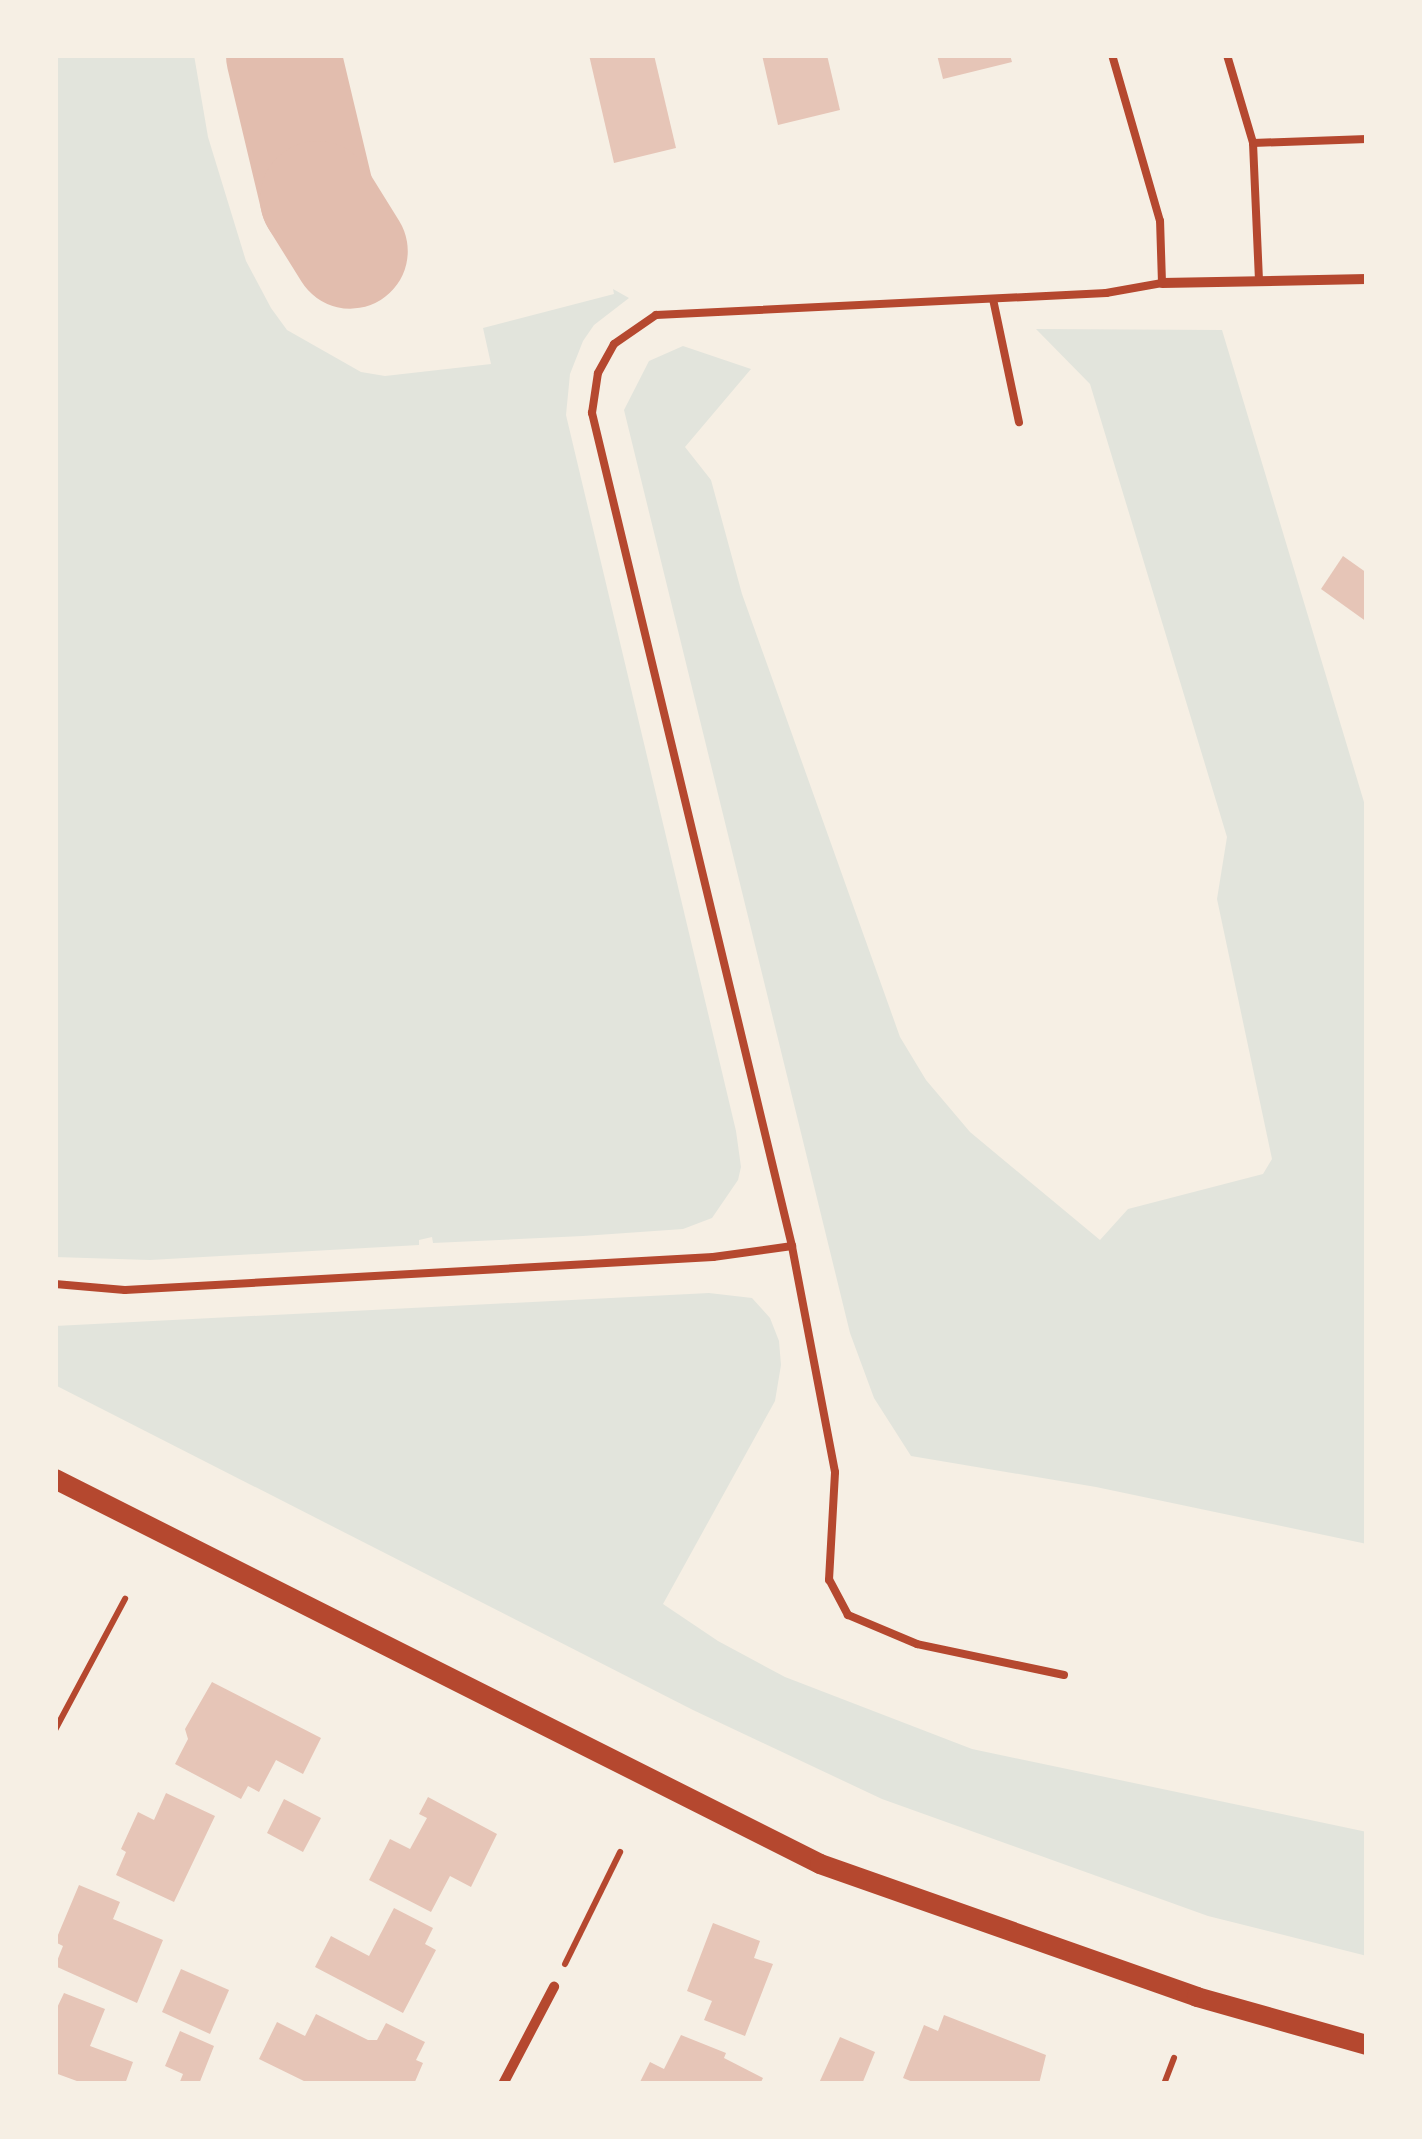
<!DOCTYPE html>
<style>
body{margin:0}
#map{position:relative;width:1422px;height:2139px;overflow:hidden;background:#f6efe4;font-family:Spectral,serif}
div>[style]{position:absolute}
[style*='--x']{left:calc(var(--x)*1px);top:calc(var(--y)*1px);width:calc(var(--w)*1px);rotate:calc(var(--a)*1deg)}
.green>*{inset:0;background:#e2e4dc}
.taxiway>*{height:115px;margin:-57.5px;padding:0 57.5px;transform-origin:57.5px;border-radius:57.5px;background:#e2bdae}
.building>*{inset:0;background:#e6c5b7}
.path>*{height:6px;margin:-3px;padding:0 3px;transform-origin:3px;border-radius:3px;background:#b5482f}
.service>*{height:8px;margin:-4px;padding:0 4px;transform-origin:4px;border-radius:4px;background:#b5482f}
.minor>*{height:10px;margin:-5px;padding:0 5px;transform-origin:5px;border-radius:5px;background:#b5482f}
.secondary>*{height:20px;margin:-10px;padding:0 10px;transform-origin:10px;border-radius:10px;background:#b5482f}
span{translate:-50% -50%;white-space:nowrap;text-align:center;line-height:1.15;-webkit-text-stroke:8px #f6efe4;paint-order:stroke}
.frame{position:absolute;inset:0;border:58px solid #f6efe4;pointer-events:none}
</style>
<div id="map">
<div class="green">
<div style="clip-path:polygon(55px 55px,194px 55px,208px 137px,246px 261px,271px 308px,287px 330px,361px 372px,385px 376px,491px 364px,483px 328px,614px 294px,613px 289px,629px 298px,594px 325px,583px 341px,570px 374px,566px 415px,736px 1131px,741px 1167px,738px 1180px,712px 1218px,683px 1229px,583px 1236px,433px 1243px,432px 1237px,419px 1240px,419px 1245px,150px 1260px,55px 1257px)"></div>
<div style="clip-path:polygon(1036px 329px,1222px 330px,1367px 812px,1367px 1544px,1096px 1487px,911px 1456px,874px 1398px,850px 1333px,624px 410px,649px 361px,683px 346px,751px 369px,685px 447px,711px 480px,742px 594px,900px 1037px,926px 1080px,970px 1132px,1100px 1240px,1128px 1209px,1263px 1174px,1272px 1159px,1217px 899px,1227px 837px,1090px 384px)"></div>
<div style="clip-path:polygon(709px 1293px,752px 1298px,770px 1318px,779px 1341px,781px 1365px,775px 1401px,663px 1604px,718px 1641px,785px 1677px,972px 1749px,1367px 1832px,1367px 1956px,1208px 1916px,882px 1799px,693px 1710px,55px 1385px,55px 1326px)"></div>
</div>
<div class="taxiway">
<div style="--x:283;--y:55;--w:147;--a:76.6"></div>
<div style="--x:317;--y:198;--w:62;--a:58.1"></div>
</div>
<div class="building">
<div style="clip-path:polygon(589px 55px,654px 55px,676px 148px,614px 163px)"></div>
<div style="clip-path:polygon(762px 55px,827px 55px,840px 110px,778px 125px)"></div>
<div style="clip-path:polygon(937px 55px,1010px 55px,1012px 62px,943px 79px)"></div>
<div style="clip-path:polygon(1343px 556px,1367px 573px,1367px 622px,1321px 589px)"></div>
<div style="clip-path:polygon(212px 1682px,321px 1738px,303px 1774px,276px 1760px,259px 1792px,248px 1786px,241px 1799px,175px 1764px,188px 1739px,185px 1729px)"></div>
<div style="clip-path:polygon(166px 1793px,215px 1816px,174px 1902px,116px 1875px,126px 1852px,121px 1849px,138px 1812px,154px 1820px)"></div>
<div style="clip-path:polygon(428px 1797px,497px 1834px,471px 1887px,450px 1876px,431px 1912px,369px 1880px,390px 1839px,410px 1849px,427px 1818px,419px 1814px)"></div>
<div style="clip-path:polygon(284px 1799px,321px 1818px,303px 1852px,267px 1833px)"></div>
<div style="clip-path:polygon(79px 1885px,120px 1902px,113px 1919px,163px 1940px,137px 2003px,55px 1966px,63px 1946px,55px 1942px)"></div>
<div style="clip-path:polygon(394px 1908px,433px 1928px,425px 1944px,436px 1950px,403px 2013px,315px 1967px,331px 1936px,369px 1956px)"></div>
<div style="clip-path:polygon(713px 1923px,760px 1941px,754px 1958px,773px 1964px,745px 2036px,704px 2020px,712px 2001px,687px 1991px)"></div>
<div style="clip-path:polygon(181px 1969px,229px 1990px,210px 2034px,162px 2012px)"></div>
<div style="clip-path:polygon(64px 1993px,105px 2009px,90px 2046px,133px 2062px,125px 2084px,85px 2084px,55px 2073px,55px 2012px)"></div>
<div style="clip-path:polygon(316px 2014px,368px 2040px,377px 2040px,386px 2023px,425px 2042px,416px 2060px,423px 2063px,414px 2084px,310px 2084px,259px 2059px,277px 2022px,305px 2036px)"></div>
<div style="clip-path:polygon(944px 2015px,1046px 2055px,1039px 2084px,918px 2084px,903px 2078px,924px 2025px,938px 2031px)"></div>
<div style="clip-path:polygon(180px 2031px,214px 2046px,199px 2084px,179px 2084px,183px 2074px,165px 2066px)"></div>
<div style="clip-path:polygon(681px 2035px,726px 2053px,724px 2058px,763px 2078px,760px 2084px,639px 2084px,650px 2062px,664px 2069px)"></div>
<div style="clip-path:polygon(840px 2037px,875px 2052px,862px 2084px,819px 2083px)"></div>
</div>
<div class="path">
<div style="--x:55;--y:1730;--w:149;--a:-61.9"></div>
<div style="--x:565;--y:1964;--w:125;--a:-63.8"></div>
<div style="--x:1164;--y:2084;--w:28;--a:-69"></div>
</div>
<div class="service">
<div style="--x:1227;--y:55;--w:92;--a:73.5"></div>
<div style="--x:1253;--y:143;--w:138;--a:87.5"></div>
<div style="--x:1253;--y:143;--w:114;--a:-2"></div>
<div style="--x:993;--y:299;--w:126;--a:78.1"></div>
<div style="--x:55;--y:1284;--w:70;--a:4.9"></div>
<div style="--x:125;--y:1290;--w:589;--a:-3.21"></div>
<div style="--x:713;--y:1257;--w:80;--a:-7.9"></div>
<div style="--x:1064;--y:1675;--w:150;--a:-168.1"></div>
<div style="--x:917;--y:1644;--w:75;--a:-157.2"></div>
<div style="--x:848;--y:1615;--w:40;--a:-118"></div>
<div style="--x:829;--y:1580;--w:108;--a:-86.8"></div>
<div style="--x:835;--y:1472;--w:230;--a:-100.8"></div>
<div style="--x:792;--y:1246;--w:857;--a:-103.5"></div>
<div style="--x:592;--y:413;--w:40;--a:-81.5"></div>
<div style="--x:598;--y:373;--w:33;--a:-61"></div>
<div style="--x:614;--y:344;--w:51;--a:-34.6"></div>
<div style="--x:656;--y:315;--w:451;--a:-2.8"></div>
<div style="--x:1106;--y:293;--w:57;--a:-10.1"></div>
<div style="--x:1162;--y:283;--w:62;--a:-91.8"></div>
<div style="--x:1160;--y:221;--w:173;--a:-106.1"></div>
</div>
<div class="minor">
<div style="--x:1162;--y:283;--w:205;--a:-1.1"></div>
<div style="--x:503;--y:2084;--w:110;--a:-62.3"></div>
</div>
<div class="secondary">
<div style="--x:55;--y:1479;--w:856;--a:26.71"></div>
<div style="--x:820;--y:1864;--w:400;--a:19.4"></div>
<div style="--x:1197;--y:1997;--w:177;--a:15.8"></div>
</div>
<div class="frame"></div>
</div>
